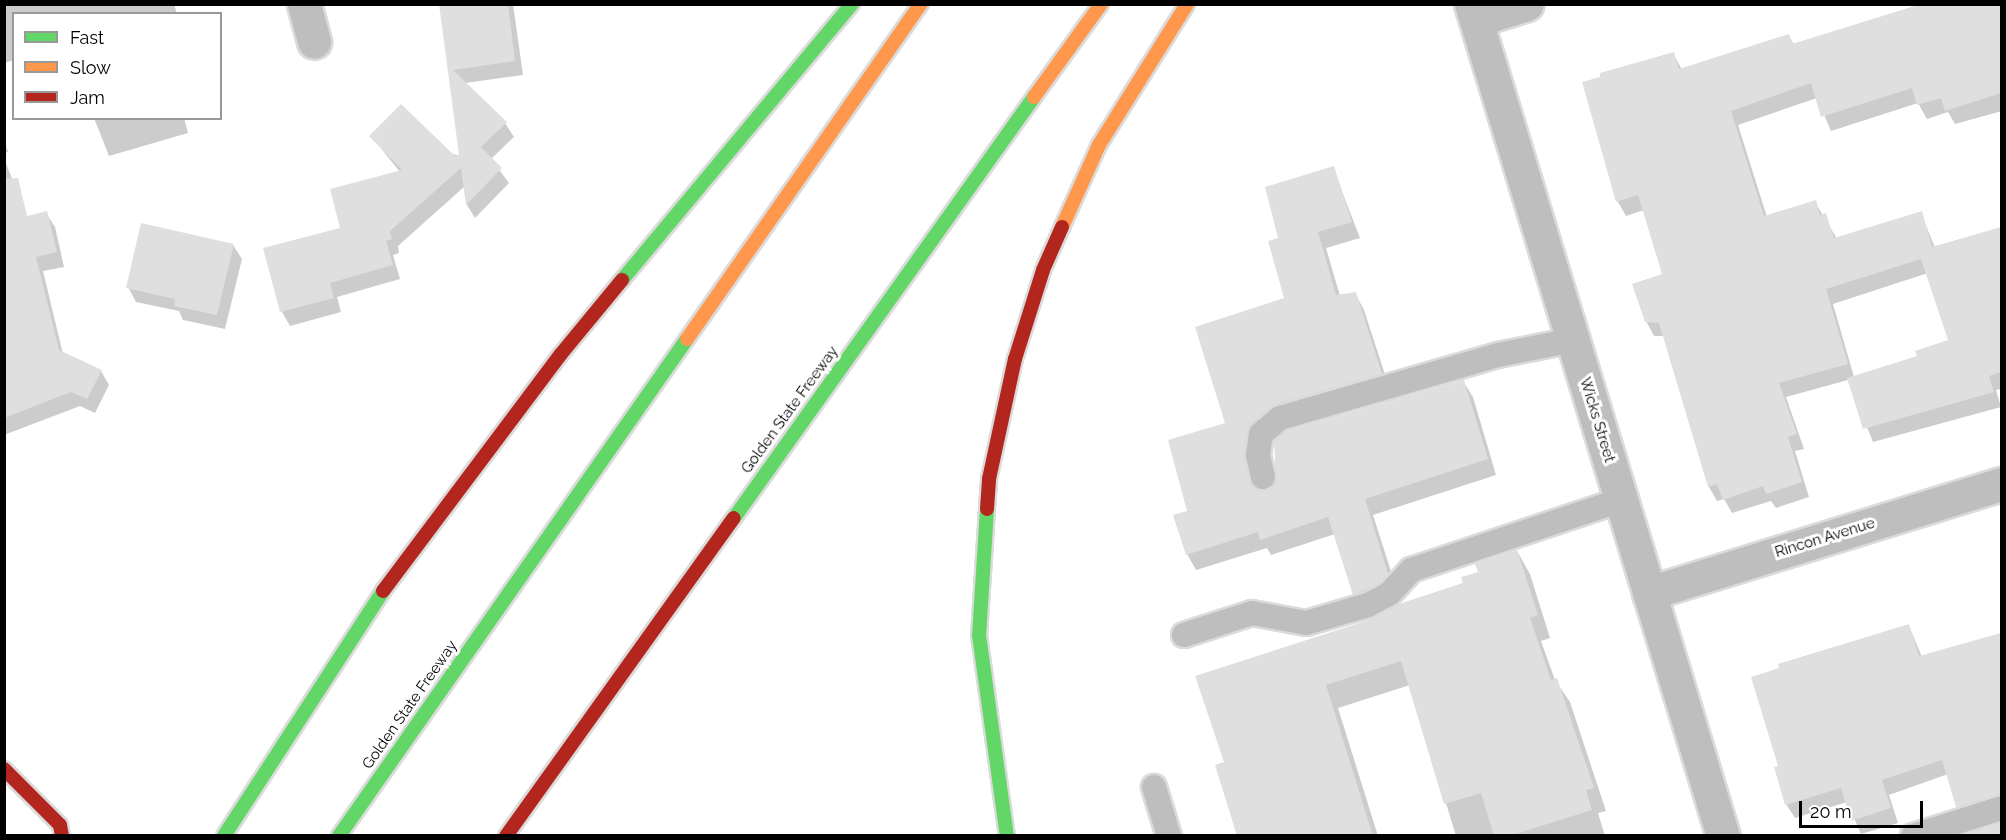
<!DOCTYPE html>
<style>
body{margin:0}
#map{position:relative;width:2006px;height:840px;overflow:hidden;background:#fff;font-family:Raleway,sans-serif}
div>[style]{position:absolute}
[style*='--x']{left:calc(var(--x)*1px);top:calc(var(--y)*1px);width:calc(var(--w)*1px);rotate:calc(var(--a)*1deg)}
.shadow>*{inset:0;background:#0003}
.building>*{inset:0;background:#dfdfdf}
.roads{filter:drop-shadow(2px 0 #dbdbdb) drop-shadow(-2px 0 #dbdbdb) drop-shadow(0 2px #dbdbdb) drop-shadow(0 -2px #dbdbdb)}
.lane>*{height:24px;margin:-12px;padding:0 12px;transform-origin:12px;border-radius:12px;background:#bebebe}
.street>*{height:33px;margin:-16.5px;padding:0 16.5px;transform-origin:16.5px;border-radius:16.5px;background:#bebebe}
.fast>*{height:14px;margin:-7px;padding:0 7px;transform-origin:7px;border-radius:7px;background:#63d668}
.slow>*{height:14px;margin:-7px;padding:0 7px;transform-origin:7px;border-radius:7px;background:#ff974d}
.jam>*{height:14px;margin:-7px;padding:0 7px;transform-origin:7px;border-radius:7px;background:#b3261e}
span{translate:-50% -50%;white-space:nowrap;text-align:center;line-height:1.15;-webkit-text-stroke:6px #fff;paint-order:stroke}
.street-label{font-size:15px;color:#000}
.frame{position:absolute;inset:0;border:6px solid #000;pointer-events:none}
.legend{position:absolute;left:12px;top:12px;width:210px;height:108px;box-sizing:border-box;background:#fff;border:2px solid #999;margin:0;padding:8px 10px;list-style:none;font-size:18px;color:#000}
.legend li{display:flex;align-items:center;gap:12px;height:30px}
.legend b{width:30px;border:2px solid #999}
.scale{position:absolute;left:1799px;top:801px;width:124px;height:27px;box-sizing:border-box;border:3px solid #000;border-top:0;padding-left:8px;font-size:18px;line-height:21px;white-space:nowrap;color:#000;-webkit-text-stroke:4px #fff;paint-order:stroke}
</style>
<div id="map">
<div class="shadow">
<div style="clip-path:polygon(4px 4px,174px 4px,177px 14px,14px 14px,14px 60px,4px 63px)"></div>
<div style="clip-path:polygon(441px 4px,513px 4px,523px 75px,465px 83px,505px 123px,514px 137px,491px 159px,509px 183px,475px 218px,467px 205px,465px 186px,398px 246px,399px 253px,393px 255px,400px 279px,337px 297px,341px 312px,290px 326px,282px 312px,265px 249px,342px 229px,400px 172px,371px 136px,461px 156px)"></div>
<div style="clip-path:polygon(evenodd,1923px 4px,2002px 4px,2002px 111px,1955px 124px,1948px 112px,1927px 119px,1918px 103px,1831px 131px,1817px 98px,1738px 125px,1767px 217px,1815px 202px,1837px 239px,1921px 213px,1935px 248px,2002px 228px,2002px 389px,1996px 390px,2001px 407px,1873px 442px,1848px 380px,1786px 397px,1804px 449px,1795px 451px,1809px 497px,1776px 508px,1771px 501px,1732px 513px,1724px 499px,1717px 501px,1709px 487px,1665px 336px,1654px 336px,1646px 321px,1664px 275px,1644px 210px,1626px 216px,1618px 202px,1584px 83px,1673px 53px,1682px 70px,1789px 36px,1794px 45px,1923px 4px,1928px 273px,1950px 341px,1919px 357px,1854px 377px,1833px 304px,1928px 273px)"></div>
<div style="clip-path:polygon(94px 118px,184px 118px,188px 133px,109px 156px)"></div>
<div style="clip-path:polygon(4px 140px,8px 152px,4px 153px)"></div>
<div style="clip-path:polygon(4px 158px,27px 217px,46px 213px,55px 227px,64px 267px,43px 271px,63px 354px,101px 371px,109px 385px,95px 413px,80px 406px,4px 435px)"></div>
<div style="clip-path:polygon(1333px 168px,1360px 238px,1326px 248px,1340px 296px,1355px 293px,1364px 310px,1390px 390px,1285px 420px,1252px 471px,1257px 490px,1266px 493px,1463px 381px,1473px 397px,1496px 475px,1373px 515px,1397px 590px,1363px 610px,1335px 534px,1271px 555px,1267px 548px,1196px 570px,1187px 554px,1189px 512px,1286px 299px,1279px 238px)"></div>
<div style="clip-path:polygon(233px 245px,242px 259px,225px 329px,183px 320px,179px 311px,136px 302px,128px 287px)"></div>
<div style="clip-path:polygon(1517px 551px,1530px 574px,1550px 638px,1541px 641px,1555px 680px,1570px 702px,1606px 811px,1598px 813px,1605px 836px,1456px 836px,1410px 685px,1338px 708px,1378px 836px,1238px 836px,1226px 763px,1362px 624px,1465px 584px)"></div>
<div style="clip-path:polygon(1909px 626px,1922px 657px,2002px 634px,2002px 728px,1982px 734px,1980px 746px,1999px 811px,1966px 821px,1948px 774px,1889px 795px,1898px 823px,1861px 834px,1847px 802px,1795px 818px,1786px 804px,1780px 767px)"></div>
</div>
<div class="building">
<div style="clip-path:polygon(439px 4px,508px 4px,515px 61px,453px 70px,507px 122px,481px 147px,502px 168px,466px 205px,461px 168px,390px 231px,392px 239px,386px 241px,393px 265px,330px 283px,334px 298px,280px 312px,263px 248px,340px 228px,330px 189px,402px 170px,369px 136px,401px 104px,455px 156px,459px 155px)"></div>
<div style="clip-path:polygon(1921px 4px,2001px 4px,2001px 93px,1945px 111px,1941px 98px,1917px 105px,1912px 88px,1821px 117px,1811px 83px,1731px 111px,1764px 216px,1816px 200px,1820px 215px,1826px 213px,1834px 238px,1922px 211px,1932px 247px,2001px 227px,2001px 372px,1989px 376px,1994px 392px,1863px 429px,1847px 378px,1917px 356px,1915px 351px,1948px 340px,1921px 259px,1826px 289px,1848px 364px,1779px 383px,1797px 434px,1788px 437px,1802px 482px,1766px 494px,1763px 486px,1723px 500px,1717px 484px,1708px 487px,1659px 323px,1645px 322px,1632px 284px,1662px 274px,1638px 195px,1616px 202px,1582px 82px,1600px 77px,1600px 73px,1674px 52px,1679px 69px,1789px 34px,1792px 44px)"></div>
<div style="clip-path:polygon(1334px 166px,1352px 222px,1318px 232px,1336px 295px,1356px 292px,1382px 374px,1276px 404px,1252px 423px,1244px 453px,1252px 486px,1266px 491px,1276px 482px,1274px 441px,1287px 431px,1464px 380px,1488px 459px,1365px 499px,1388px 574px,1380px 583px,1353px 595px,1328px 517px,1260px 540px,1258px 532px,1186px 555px,1173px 515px,1187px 511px,1168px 440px,1225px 423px,1195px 327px,1284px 298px,1268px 241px,1278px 238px,1265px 187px)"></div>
<div style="clip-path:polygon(18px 178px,27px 216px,47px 211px,57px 252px,36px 257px,59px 350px,102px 370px,87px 399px,71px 392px,4px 418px,4px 179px)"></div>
<div style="clip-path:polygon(141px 223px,234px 244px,217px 315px,174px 306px,175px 299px,126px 288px)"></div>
<div style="clip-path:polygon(1517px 550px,1538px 615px,1530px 618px,1551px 680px,1557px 678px,1594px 788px,1586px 790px,1592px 810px,1509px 836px,1494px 836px,1481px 793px,1444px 804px,1401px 661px,1326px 685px,1373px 836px,1237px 836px,1215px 765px,1224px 762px,1195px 676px,1372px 619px,1399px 604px,1463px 583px,1461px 577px,1478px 572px,1475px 564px)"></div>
<div style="clip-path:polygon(1909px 624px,1919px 656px,2001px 633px,2001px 794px,1956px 807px,1942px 760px,1882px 780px,1891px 808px,1851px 821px,1841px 788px,1785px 805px,1774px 767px,1778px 766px,1751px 677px,1779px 668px,1778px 664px)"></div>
<div style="clip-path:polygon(2001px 823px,2001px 836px,1964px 836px,1964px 835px)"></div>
</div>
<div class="roads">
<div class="lane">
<div style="--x:1263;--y:477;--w:23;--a:-103"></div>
<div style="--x:1258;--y:455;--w:21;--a:-82"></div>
<div style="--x:1261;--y:434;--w:25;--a:-40"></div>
<div style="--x:1280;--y:418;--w:227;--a:-16.1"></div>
<div style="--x:1498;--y:355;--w:76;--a:-11.3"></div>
<div style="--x:1184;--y:635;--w:71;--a:-17.9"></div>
<div style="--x:1252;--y:613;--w:55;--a:10.5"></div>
<div style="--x:1306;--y:623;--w:65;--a:-16.2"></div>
<div style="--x:1368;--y:605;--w:24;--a:-28"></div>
<div style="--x:1389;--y:594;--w:33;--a:-47"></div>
<div style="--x:1411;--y:570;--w:221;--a:-18.4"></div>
<div style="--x:1154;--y:787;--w:51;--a:73"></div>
<div style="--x:1913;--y:836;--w:93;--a:-17.5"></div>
</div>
<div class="street">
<div style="--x:304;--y:4;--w:39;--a:75"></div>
<div style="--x:1471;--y:4;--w:869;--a:73.15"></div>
<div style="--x:1476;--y:20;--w:53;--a:-17.4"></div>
<div style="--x:1649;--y:593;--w:369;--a:-17.2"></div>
</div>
<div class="fast">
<div style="--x:622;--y:280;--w:359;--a:-50.2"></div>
<div style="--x:987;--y:509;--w:126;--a:93.6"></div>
<div style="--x:979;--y:635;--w:203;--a:82.1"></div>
<div style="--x:734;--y:518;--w:517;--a:-54.53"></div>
<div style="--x:224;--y:836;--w:292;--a:-57"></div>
<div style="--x:339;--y:836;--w:607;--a:-55"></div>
</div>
<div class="slow">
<div style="--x:1034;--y:97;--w:115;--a:-54.2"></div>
<div style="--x:1062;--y:227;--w:90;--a:-65.7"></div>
<div style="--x:1099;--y:145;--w:166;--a:-58"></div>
<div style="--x:687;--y:339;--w:409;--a:-55.1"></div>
</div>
<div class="jam">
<div style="--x:987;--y:509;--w:30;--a:-86"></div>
<div style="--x:989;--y:479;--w:123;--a:-77.8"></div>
<div style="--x:1015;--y:359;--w:93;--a:-72.5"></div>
<div style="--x:1043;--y:270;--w:47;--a:-66.2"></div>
<div style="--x:383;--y:591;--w:296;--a:-53.1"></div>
<div style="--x:561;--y:354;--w:96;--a:-50.5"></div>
<div style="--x:4;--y:769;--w:79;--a:45"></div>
<div style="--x:60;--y:825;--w:11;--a:80"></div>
<div style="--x:506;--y:836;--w:391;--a:-54.4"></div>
</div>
</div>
<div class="street-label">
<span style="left:790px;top:410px;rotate:-54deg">Golden State Freeway</span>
<span style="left:1597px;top:420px;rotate:73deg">Wicks Street</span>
<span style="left:1825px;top:538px;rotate:-17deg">Rincon Avenue</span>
<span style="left:410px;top:705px;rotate:-55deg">Golden State Freeway</span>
</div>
<div class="frame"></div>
<ul class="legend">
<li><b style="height:8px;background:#63d668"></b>Fast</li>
<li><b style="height:8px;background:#ff974d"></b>Slow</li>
<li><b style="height:8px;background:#b3261e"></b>Jam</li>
</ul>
<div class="scale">20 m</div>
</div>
